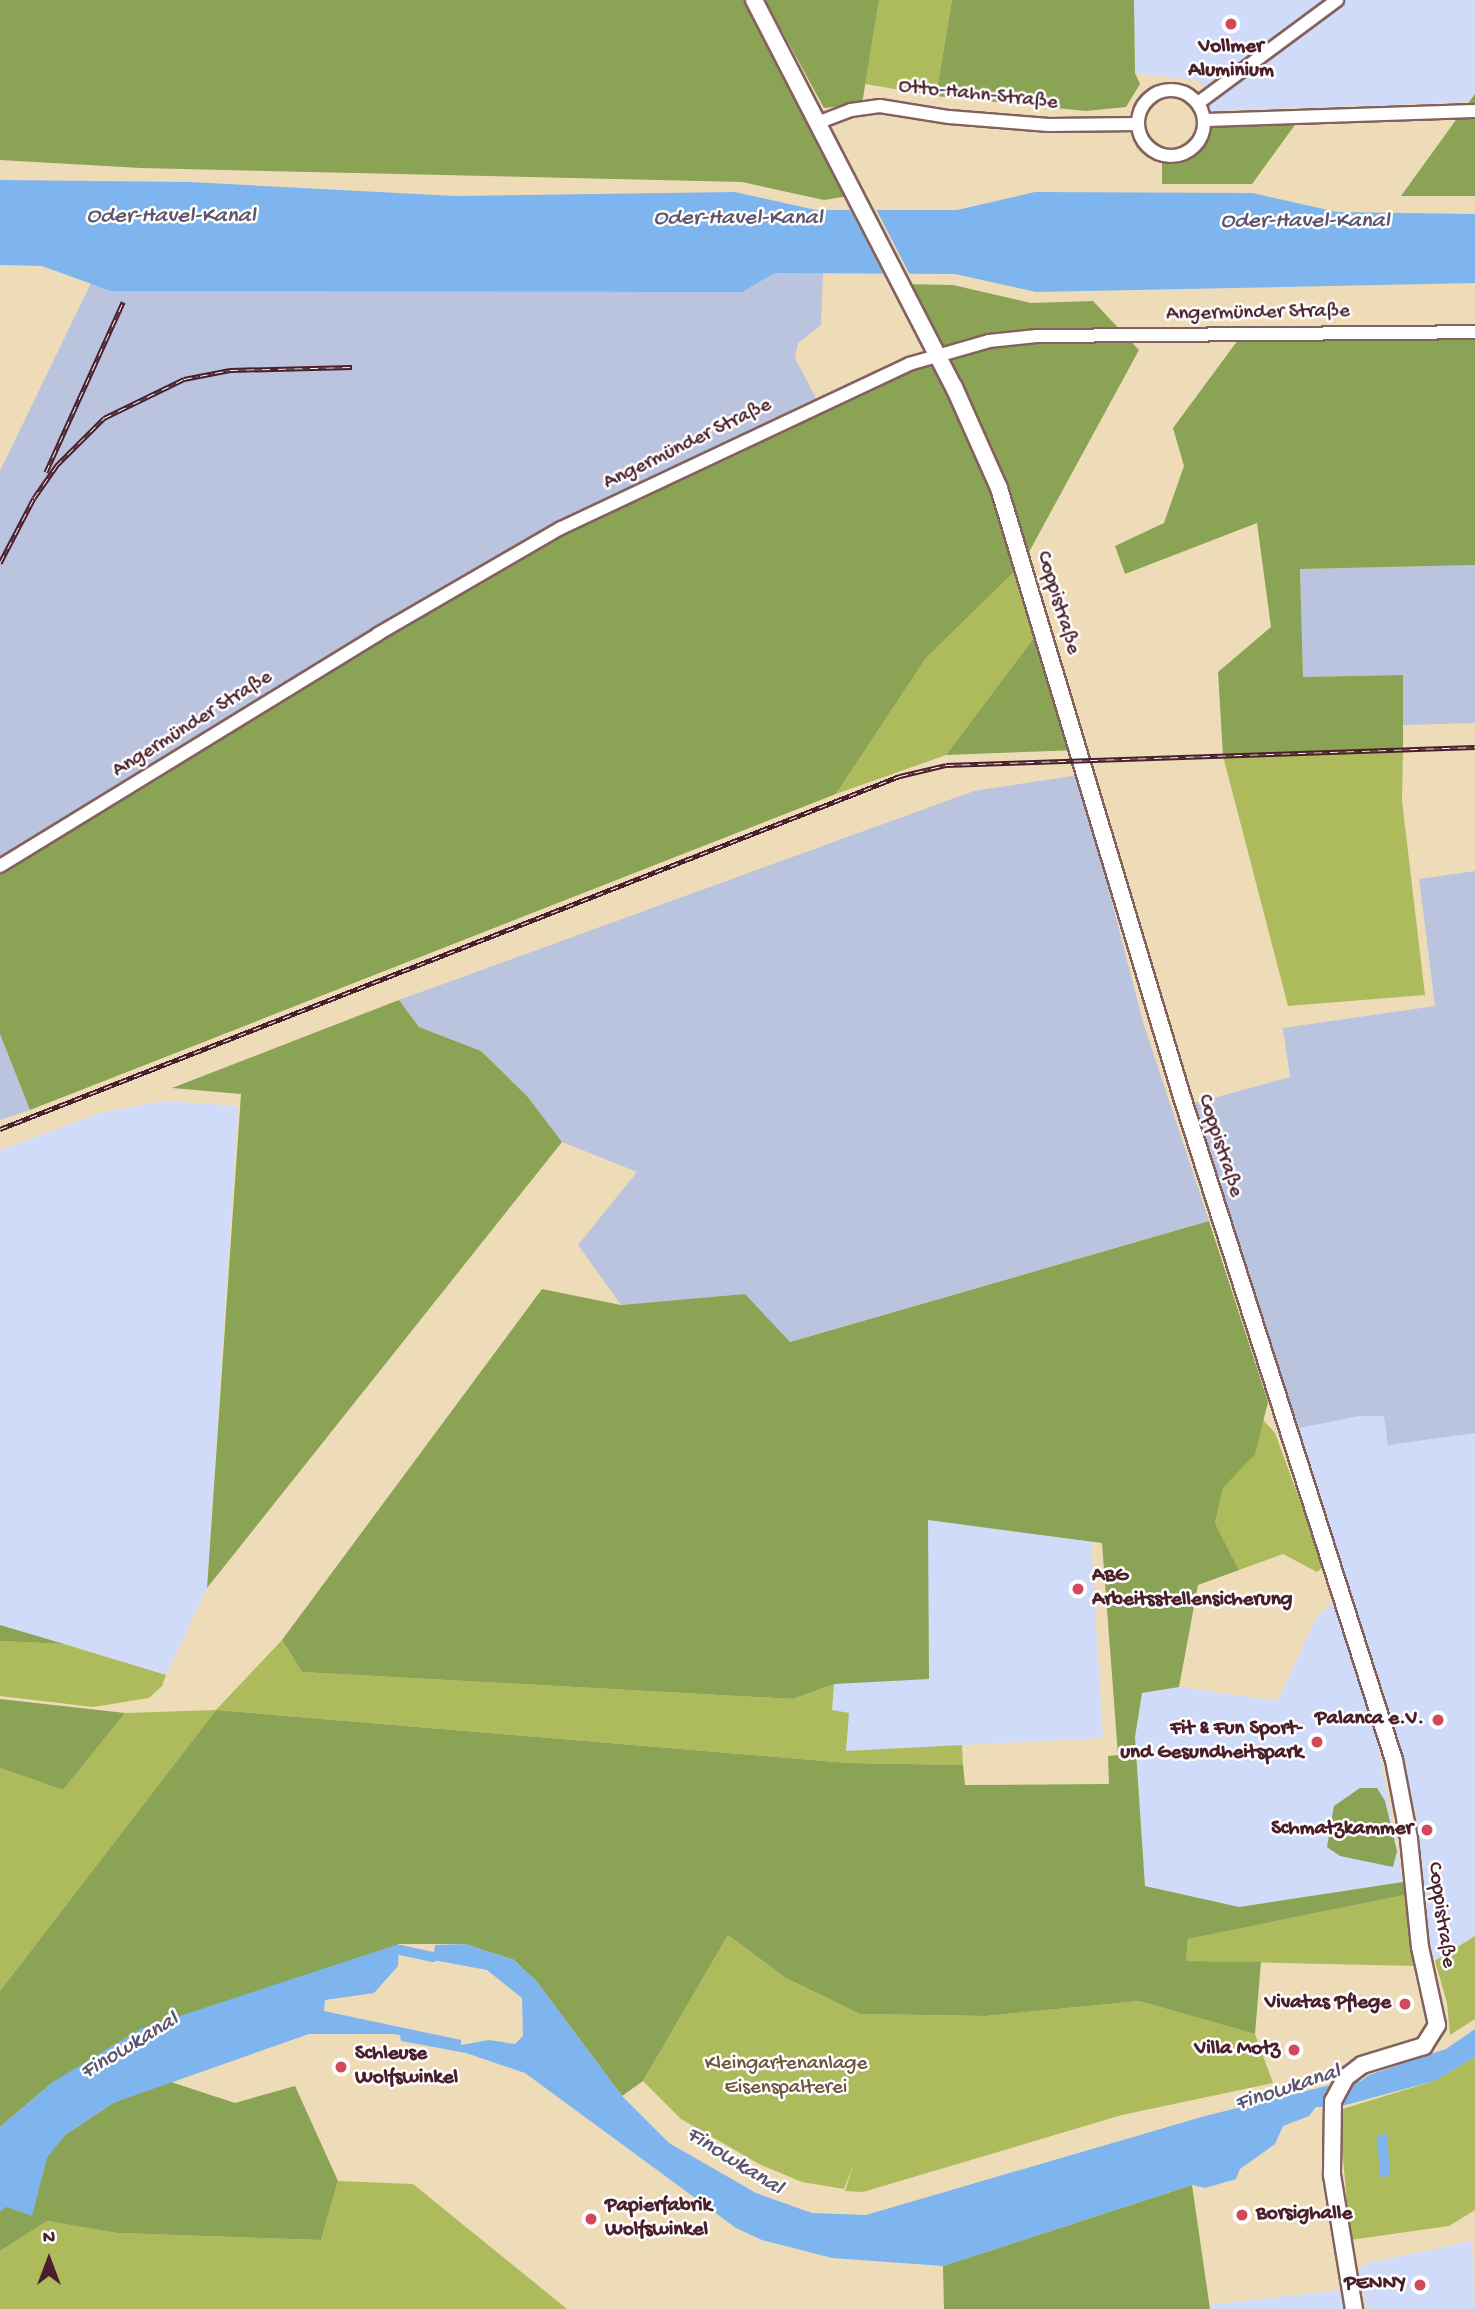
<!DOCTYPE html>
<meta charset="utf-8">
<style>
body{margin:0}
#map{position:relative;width:1475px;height:2309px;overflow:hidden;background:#eedcb9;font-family:"Gochi Hand",sans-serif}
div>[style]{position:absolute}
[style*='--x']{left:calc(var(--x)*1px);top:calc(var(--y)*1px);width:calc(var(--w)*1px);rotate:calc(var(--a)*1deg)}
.built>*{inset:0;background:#d0daf9}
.industrial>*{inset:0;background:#bac4de}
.green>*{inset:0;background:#aebb5d}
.forest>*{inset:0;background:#8aa354}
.water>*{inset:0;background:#7fb5ee}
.pier>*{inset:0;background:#eedcb9}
.canal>*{height:10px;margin:-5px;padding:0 5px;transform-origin:5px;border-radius:5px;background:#7fb5ee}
.roads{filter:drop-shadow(2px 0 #83615d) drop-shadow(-2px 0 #83615d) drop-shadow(0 2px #83615d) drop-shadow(0 -2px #83615d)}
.minor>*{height:12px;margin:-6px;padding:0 6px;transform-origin:6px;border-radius:6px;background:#fff}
.minor>.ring{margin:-6px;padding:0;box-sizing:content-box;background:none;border:12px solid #fff;border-radius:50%}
.major>*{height:16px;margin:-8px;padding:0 8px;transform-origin:8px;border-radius:8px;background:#fff}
.rail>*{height:5px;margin-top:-2.5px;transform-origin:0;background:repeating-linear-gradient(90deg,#fff 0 8px,#4a1f2b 0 16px);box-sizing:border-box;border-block:2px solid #4a1f2b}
.dots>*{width:19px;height:19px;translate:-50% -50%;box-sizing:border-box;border:4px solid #fff;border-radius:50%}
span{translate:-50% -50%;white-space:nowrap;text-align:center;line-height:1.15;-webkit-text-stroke:5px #fff;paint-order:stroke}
.poi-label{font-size:21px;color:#4a1f2b;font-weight:700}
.left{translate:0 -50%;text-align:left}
.right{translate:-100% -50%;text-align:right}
.street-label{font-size:21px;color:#4a1f2b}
.park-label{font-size:21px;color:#6d563c}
.water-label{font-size:23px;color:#5d546f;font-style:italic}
.north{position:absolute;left:14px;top:2225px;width:70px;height:70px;-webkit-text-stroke:5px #fff;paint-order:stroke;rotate:0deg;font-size:19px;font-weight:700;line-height:28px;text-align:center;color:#4a1f2b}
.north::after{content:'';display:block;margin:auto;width:24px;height:32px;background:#4a1f2b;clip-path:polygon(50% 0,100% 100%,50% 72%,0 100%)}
</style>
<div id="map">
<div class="built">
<div style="clip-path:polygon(1134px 0,1475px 0,1475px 94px,1469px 102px,1210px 111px,1201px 81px,1135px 73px)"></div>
<div style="clip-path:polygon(164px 1101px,238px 1106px,207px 1588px,166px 1675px,0 1625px,0 1150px,100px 1113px)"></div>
<div style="clip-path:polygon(1359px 1416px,1385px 1416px,1388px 1444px,1475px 1433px,1475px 1936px,1432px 1962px,1416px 1814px,1299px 1428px)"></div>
<div style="clip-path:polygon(927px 1520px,1091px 1541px,1103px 1738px,845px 1751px,832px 1710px,834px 1684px,929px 1678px)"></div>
<div style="clip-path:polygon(1335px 1601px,1379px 1749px,1403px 1882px,1239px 1907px,1145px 1886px,1135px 1737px,1142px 1693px,1179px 1687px,1278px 1701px,1317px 1616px)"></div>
<div style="clip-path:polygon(1472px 2241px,1475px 2309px,1367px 2309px,1359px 2271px,1364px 2264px)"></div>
<div style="clip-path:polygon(1341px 2290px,1343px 2309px,1210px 2309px,1209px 2305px)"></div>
</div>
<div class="industrial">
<div style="clip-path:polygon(775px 273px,823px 273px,821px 325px,798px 343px,795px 358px,819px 404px,0 866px,0 471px,92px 281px,111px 291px,742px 292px)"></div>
<div style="clip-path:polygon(1475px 565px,1475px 723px,1403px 725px,1402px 675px,1303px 677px,1300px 569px)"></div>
<div style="clip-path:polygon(1079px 775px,1143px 1022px,1209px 1221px,789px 1342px,745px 1294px,621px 1305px,578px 1245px,637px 1172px,562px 1142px,527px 1096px,481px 1051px,419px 1027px,399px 1000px,974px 791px)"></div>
<div style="clip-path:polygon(1475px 871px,1475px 1433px,1388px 1445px,1384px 1416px,1359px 1416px,1299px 1428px,1226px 1215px,1195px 1103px,1290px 1077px,1283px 1028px,1435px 1006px,1419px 879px)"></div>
<div style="clip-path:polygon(0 1034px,30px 1110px,0 1120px)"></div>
</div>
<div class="green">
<div style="clip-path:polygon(879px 0,952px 0,936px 96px,865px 84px)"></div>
<div style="clip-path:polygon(1023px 563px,1042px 627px,946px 755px,836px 794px,926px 658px)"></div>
<div style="clip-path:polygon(1403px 750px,1402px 801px,1425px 995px,1288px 1006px,1223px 756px)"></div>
<div style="clip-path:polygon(1263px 1420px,1275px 1433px,1324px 1566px,1317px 1572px,1283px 1554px,1239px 1570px,1215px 1523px,1223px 1488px,1254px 1454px)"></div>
<div style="clip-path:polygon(282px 1640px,302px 1672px,793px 1699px,834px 1684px,832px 1710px,849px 1713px,846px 1751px,962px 1745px,963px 1765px,848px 1763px,216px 1710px,0 1991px,0 1768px,63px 1790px,125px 1713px,216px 1710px)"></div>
<div style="clip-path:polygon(0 1641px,64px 1644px,166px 1675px,162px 1686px,149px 1698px,93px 1707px,0 1696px)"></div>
<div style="clip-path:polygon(1405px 1895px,1416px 1966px,1186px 1961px,1188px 1939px)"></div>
<div style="clip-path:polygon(728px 1935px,786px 1978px,860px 2014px,986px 2016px,1139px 2001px,1255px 2034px,1273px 2083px,1122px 2115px,863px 2192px,845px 2191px,854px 2163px,844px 2189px,802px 2182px,759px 2164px,681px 2119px,643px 2081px)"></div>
<div style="clip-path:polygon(1475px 1936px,1475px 2019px,1450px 2035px,1447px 2003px,1435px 1961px)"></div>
<div style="clip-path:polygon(1475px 2057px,1475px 2210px,1449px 2226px,1350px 2240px,1339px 2110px,1434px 2081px)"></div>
<div style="clip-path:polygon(338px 2181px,413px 2184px,567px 2309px,0 2309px,0 2251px,47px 2221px,117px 2233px,321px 2240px)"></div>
</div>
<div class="forest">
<div style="clip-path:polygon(0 0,748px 0,849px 196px,824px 200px,742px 182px,141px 168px,0 160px)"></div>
<div style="clip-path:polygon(765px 0,879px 0,862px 104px,824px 108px)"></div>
<div style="clip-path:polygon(952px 0,1134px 0,1135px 73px,1140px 84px,1126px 107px,1086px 111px,936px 96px)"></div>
<div style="clip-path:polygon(1475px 94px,1475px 196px,1401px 196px,1469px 102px)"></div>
<div style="clip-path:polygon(1297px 122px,1252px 184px,1162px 184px,1162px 159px,1171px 162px,1201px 151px,1211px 125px)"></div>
<div style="clip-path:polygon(900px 284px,953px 285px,1031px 303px,1093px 301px,1139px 350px,1023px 563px,926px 658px,836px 794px,30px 1110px,0 1034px,0 866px,483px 572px,937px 355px)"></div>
<div style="clip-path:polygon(1475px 334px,1475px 565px,1300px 569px,1303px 677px,1403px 675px,1403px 750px,1223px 756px,1218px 672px,1271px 627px,1257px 523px,1125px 574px,1115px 546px,1164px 523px,1184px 466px,1173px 428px,1238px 340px)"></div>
<div style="clip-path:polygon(1042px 627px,1079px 750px,946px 755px)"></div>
<div style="clip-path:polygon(399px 1000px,419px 1027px,481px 1051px,527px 1096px,562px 1142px,207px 1588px,241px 1094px,172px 1088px)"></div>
<div style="clip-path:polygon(1209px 1221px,1268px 1402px,1255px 1454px,1223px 1488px,1215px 1523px,1239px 1570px,1198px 1585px,1179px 1687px,1142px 1693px,1135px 1737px,1145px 1886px,1239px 1907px,1403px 1882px,1405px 1895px,1188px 1939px,1186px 1961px,1261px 1962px,1255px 2034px,1139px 2001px,986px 2016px,860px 2014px,786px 1978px,728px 1935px,643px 2081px,622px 2096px,537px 1982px,514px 1960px,465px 1944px,399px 1944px,53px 2082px,0 2127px,0 1991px,216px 1710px,848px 1763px,963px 1765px,965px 1785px,1109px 1784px,1108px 1756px,1118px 1755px,1102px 1543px,928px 1520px,929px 1679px,834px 1684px,793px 1699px,302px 1672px,282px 1640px,542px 1289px,621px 1305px,745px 1294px,790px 1342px)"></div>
<div style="clip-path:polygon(0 1625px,64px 1644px,0 1641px)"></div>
<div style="clip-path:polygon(0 1699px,125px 1713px,63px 1790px,0 1768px)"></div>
<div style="clip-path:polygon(1360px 1788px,1377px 1788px,1385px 1801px,1397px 1851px,1393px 1867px,1340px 1856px,1327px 1847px,1334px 1806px)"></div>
<div style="clip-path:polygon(168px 2081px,235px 2103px,295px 2086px,338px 2181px,321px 2240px,117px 2233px,47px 2221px,0 2251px,0 2211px,65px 2135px,113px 2103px)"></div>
<div style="clip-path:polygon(1192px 2185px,1210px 2309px,944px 2309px,943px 2266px)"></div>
</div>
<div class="water">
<div style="clip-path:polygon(0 180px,190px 182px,455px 196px,735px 192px,816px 210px,957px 210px,1035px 192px,1252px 193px,1337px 212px,1475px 214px,1475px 283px,1036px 292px,955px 274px,775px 273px,742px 292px,111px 291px,42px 266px,0 265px)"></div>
<div style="clip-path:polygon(399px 1944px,398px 1966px,374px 1993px,325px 2000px,324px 2011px,461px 2040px,461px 2045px,489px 2040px,515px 2044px,523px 2036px,522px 1998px,487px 1970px,433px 1960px,435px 1945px,465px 1944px,514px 1960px,537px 1982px,622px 2096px,669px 2143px,756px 2193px,812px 2213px,866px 2215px,1205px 2116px,1334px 2084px,1361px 2081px,1369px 2075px,1446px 2049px,1475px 2029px,1475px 2057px,1434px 2081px,1342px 2106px,1316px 2107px,1309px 2116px,1283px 2126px,1275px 2144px,1240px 2169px,1236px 2179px,1205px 2188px,1192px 2185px,943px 2266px,832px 2258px,762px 2240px,736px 2228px,525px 2073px,466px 2053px,401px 2041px,400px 2035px,393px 2034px,309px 2034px,113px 2103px,65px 2135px,47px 2158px,32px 2216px,7px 2207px,0 2211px,0 2127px,53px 2082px,140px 2029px)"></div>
<div style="clip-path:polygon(1387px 2134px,1390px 2176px,1380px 2177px,1377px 2135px)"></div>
</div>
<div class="pier">
<div style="clip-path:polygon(849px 207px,875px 207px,911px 277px,885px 277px)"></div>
</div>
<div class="canal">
<div style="--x:400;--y:1950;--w:34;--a:12"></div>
</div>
<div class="roads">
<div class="minor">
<div class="ring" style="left:1138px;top:90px;width:54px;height:54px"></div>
<div style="--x:1198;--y:103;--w:173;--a:-36.5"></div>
<div style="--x:1205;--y:120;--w:270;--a:-1.9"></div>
<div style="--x:817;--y:123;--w:36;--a:-21"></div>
<div style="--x:851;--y:110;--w:29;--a:-8"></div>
<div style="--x:880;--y:106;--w:70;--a:9.1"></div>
<div style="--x:949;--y:117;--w:100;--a:4.6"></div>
<div style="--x:1049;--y:125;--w:89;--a:-0.6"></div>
<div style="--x:0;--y:866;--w:444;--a:-31.5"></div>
<div style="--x:378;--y:634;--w:211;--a:-30.1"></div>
<div style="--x:561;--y:528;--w:385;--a:-25.2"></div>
<div style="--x:909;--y:364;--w:83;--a:-16"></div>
<div style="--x:989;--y:341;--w:48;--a:-5.9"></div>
<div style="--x:1037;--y:336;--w:438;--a:-0.5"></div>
</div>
<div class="major">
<div style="--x:754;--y:0;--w:436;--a:62.7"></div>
<div style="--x:954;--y:387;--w:111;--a:66"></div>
<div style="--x:999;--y:488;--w:636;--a:73.27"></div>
<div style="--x:1182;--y:1097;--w:696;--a:72.27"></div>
<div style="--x:1394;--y:1760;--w:80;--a:79.2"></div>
<div style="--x:1409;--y:1839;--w:109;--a:84.2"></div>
<div style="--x:1420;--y:1947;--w:80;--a:77.7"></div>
<div style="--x:1437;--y:2025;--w:25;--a:122"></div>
<div style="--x:1424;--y:2046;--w:65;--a:163"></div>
<div style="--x:1362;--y:2065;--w:20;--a:143"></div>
<div style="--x:1346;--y:2077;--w:27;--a:118"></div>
<div style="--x:1333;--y:2101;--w:74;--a:90.8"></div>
<div style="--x:1332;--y:2175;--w:136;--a:80.7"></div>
</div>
</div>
<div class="rail">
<div style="--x:46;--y:472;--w:187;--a:-65.6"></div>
<div style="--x:0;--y:563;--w:73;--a:-62.4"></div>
<div style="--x:34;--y:498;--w:39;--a:-55"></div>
<div style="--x:56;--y:466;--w:68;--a:-45"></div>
<div style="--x:104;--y:418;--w:89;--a:-26"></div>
<div style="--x:184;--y:379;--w:47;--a:-11.1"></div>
<div style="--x:230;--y:370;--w:122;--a:-1.4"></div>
<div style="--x:0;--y:1129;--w:967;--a:-21.42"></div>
<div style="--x:900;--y:776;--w:47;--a:-13.4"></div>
<div style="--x:946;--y:765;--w:529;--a:-1.95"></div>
</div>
<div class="dots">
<div style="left:1231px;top:24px;background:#d1495b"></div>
<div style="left:1078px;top:1589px;background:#d1495b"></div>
<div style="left:1438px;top:1720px;background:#d1495b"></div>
<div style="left:1317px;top:1742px;background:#d1495b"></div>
<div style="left:1427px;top:1830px;background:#d1495b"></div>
<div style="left:1405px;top:2004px;background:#d1495b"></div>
<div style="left:1294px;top:2050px;background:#d1495b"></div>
<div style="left:341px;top:2067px;background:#d1495b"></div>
<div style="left:1242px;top:2215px;background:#d1495b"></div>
<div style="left:591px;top:2219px;background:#d1495b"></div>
<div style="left:1420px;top:2285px;background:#d1495b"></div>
</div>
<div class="poi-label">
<span style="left:1231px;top:60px">Vollmer<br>Aluminium</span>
<span class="left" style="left:1092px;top:1589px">ABG<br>Arbeitsstellensicherung</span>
<span class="right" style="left:1424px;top:1720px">Palanca e.V.</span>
<span class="right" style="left:1303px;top:1742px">Fit &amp; Fun Sport-<br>und Gesundheitspark</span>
<span class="right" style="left:1413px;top:1830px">Schmatzkammer</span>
<span class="right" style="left:1391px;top:2004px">Vivatas Pflege</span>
<span class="right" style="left:1280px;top:2050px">Villa Motz</span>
<span class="left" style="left:355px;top:2067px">Schleuse<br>Wolfswinkel</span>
<span class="left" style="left:605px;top:2219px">Papierfabrik<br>Wolfswinkel</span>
<span class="left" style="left:1256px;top:2215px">Borsighalle</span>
<span class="right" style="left:1406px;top:2285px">PENNY</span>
</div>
<div class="street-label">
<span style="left:978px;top:96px;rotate:6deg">Otto-Hahn-Straße</span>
<span style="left:1258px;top:314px;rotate:-1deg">Angermünder Straße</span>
<span style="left:688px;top:445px;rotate:-26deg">Angermünder Straße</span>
<span style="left:1057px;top:603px;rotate:73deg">Coppistraße</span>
<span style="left:193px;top:725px;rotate:-32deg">Angermünder Straße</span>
<span style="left:1219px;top:1146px;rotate:72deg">Coppistraße</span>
<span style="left:1440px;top:1915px;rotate:82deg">Coppistraße</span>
</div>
<div class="park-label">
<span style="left:786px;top:2077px">Kleingartenanlage<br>Eisenspalterei</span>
</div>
<div class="water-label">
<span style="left:171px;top:217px">Oder-Havel-Kanal</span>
<span style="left:738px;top:219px">Oder-Havel-Kanal</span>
<span style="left:1305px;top:222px">Oder-Havel-Kanal</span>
<span style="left:130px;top:2047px;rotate:-31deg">Finowkanal</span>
<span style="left:1288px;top:2089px;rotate:-18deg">Finowkanal</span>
<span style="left:734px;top:2162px;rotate:32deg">Finowkanal</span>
</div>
<div class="north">N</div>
</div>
